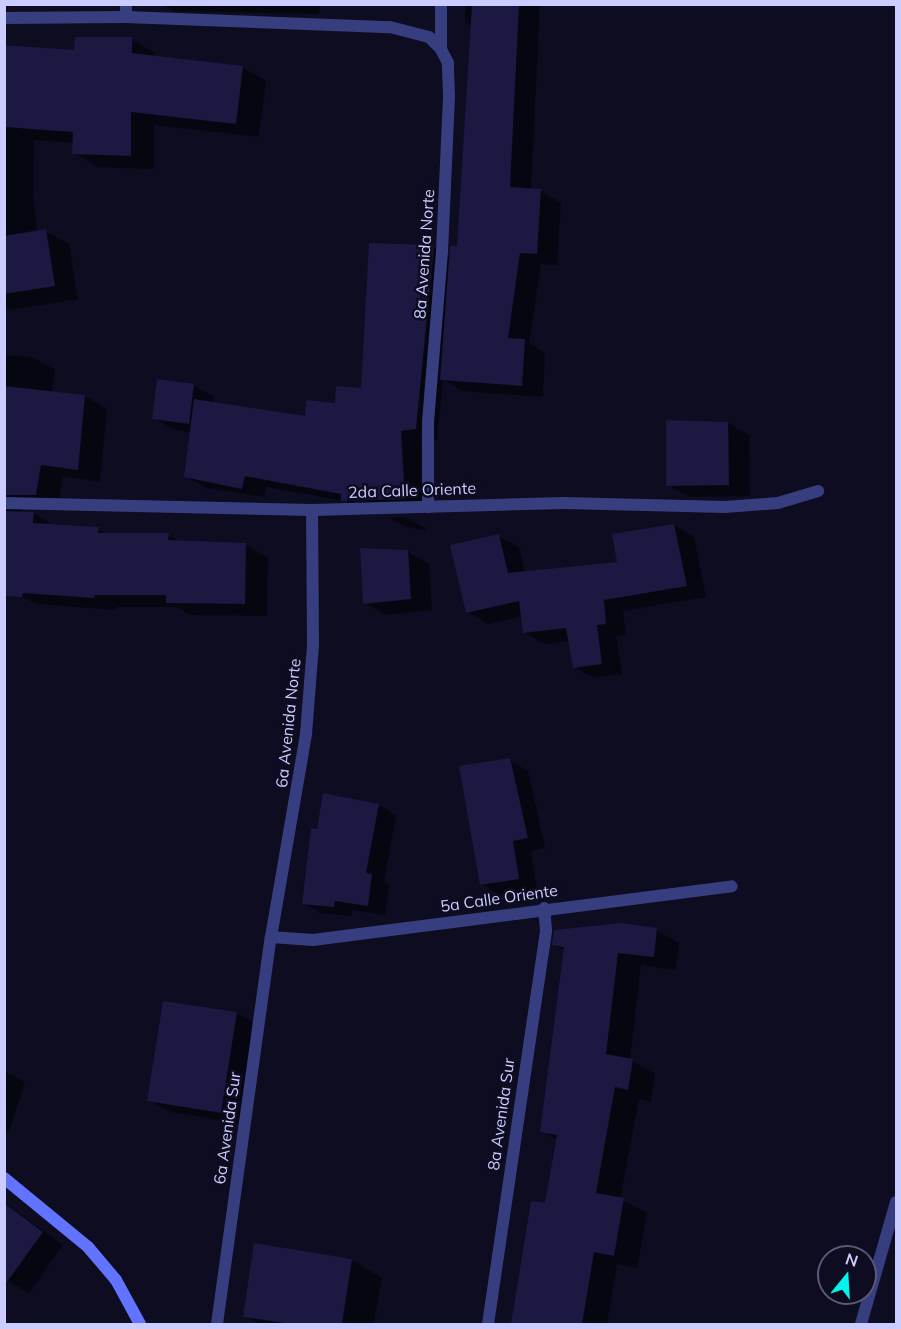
<!DOCTYPE html>
<style>
body{margin:0}
#map{position:relative;width:901px;height:1329px;overflow:hidden;background:#0d0c20;font-family:Mulish,sans-serif}
div>[style]{position:absolute}
[style*='--x']{left:calc(var(--x)*1px);top:calc(var(--y)*1px);width:calc(var(--w)*1px);rotate:calc(var(--a)*1deg)}
.shadow>*{inset:0;background:#0007}
.building>*{inset:0;background:#1b1841}
.street>*{height:12px;margin:-6px;padding:0 6px;transform-origin:6px;border-radius:6px;background:#373e80}
.secondary>*{height:12px;margin:-6px;padding:0 6px;transform-origin:6px;border-radius:6px;background:#6274ff}
span{translate:-50% -50%;white-space:nowrap;text-align:center;line-height:1.15;-webkit-text-stroke:5px #0d0c20;paint-order:stroke}
.street-label{font-size:16px;color:#cbccff}
.frame{position:absolute;inset:0;border:6px solid #cbccff;pointer-events:none}
.north{position:absolute;left:817px;top:1245px;width:60px;height:60px;box-sizing:border-box;background:#0d0c20;border:2px solid #595979;border-radius:50%;rotate:18deg;font-size:16px;font-weight:700;line-height:24px;text-align:center;color:#cbccff}
.north::after{content:'';display:block;margin:auto;width:21px;height:27px;background:#00f6ed;clip-path:polygon(50% 0,100% 100%,50% 72%,0 100%)}
</style>
<div id="map">
<div class="shadow">
<div style="clip-path:polygon(162px 4px,320px 4px,319px 14px,173px 11px)"></div>
<div style="clip-path:polygon(466px 4px,540px 4px,531px 190px,540px 191px,561px 203px,557px 265px,541px 264px,529px 343px,545px 353px,543px 397px,462px 391px,443px 379px,437px 440px,421px 443px,425px 510px,363px 512px,345px 501px,266px 487px,264px 497px,206px 488px,185px 476px,191px 432px,175px 430px,154px 418px,193px 385px,214px 397px,213px 404px,306px 418px,336px 404px,362px 390px,434px 247px,451px 257px,459px 248px,472px 26px,465px 22px)"></div>
<div style="clip-path:polygon(131px 39px,155px 53px,155px 57px,242px 67px,266px 81px,259px 137px,154px 125px,154px 169px,98px 167px,74px 153px,74px 143px,34px 140px,33px 200px,38px 232px,45px 231px,69px 244px,78px 299px,11px 310px,4px 306px,4px 47px,76px 52px)"></div>
<div style="clip-path:polygon(4px 355px,32px 357px,55px 370px,52px 393px,85px 396px,107px 409px,100px 482px,63px 476px,58px 507px,23px 508px,20px 513px,34px 513px,55px 526px,98px 529px,109px 535px,168px 535px,181px 542px,246px 545px,268px 558px,267px 616px,190px 615px,177px 607px,117px 607px,116px 610px,37px 604px,4px 588px)"></div>
<div style="clip-path:polygon(728px 423px,749px 435px,750px 496px,689px 497px,668px 485px)"></div>
<div style="clip-path:polygon(406px 517px,426px 529px,427px 531px,406px 527px,389px 518px)"></div>
<div style="clip-path:polygon(674px 525px,694px 537px,706px 597px,623px 611px,626px 635px,616px 636px,622px 674px,594px 678px,574px 667px,570px 641px,544px 644px,524px 632px,522px 616px,488px 624px,468px 612px,499px 536px,519px 547px,525px 573px,618px 563px)"></div>
<div style="clip-path:polygon(408px 552px,429px 564px,432px 610px,386px 615px,365px 603px)"></div>
<div style="clip-path:polygon(509px 760px,528px 771px,545px 848px,531px 851px,537px 889px,500px 895px,482px 884px)"></div>
<div style="clip-path:polygon(379px 805px,396px 815px,384px 882px,389px 886px,385px 915px,352px 910px,352px 916px,321px 913px,304px 903px,318px 831px)"></div>
<div style="clip-path:polygon(656px 930px,679px 943px,676px 970px,641px 965px,630px 1060px,655px 1074px,651px 1102px,639px 1099px,620px 1199px,647px 1213px,637px 1268px,617px 1264px,607px 1324px,512px 1324px,532px 1202px,547px 1205px,557px 1140px,542px 1131px,565px 951px,554px 944px)"></div>
<div style="clip-path:polygon(164px 1003px,237px 1013px,258px 1025px,241px 1124px,170px 1112px,149px 1100px)"></div>
<div style="clip-path:polygon(4px 1071px,25px 1082px,9px 1132px,4px 1130px)"></div>
<div style="clip-path:polygon(4px 1202px,63px 1245px,29px 1293px,4px 1279px)"></div>
<div style="clip-path:polygon(352px 1260px,382px 1278px,374px 1324px,260px 1324px,245px 1316px)"></div>
</div>
<div class="building">
<div style="clip-path:polygon(472px 4px,519px 4px,510px 187px,541px 189px,537px 254px,520px 253px,508px 338px,525px 339px,522px 386px,440px 380px,450px 246px,457px 246px)"></div>
<div style="clip-path:polygon(75px 37px,132px 37px,132px 53px,243px 66px,236px 124px,131px 112px,131px 156px,72px 154px,73px 132px,4px 127px,4px 45px,74px 50px)"></div>
<div style="clip-path:polygon(46px 229px,55px 286px,4px 294px,4px 236px)"></div>
<div style="clip-path:polygon(369px 243px,434px 245px,416px 429px,401px 431px,405px 499px,341px 501px,341px 494px,245px 476px,242px 489px,184px 477px,194px 399px,305px 416px,306px 400px,335px 403px,336px 386px,361px 388px)"></div>
<div style="clip-path:polygon(157px 379px,194px 384px,189px 424px,152px 419px)"></div>
<div style="clip-path:polygon(4px 386px,85px 395px,78px 470px,41px 465px,36px 495px,4px 495px)"></div>
<div style="clip-path:polygon(666px 420px,728px 422px,729px 485px,666px 486px)"></div>
<div style="clip-path:polygon(4px 511px,34px 512px,33px 523px,99px 527px,98px 533px,169px 533px,168px 540px,246px 543px,245px 604px,166px 603px,166px 595px,95px 595px,94px 598px,23px 593px,22px 597px,4px 596px)"></div>
<div style="clip-path:polygon(674px 524px,687px 586px,604px 600px,606px 624px,597px 625px,602px 664px,573px 668px,566px 628px,523px 633px,519px 601px,466px 613px,450px 545px,499px 534px,508px 573px,617px 562px,612px 534px)"></div>
<div style="clip-path:polygon(360px 548px,408px 550px,411px 599px,363px 604px)"></div>
<div style="clip-path:polygon(510px 758px,528px 838px,513px 841px,519px 879px,480px 885px,459px 766px)"></div>
<div style="clip-path:polygon(323px 793px,379px 804px,366px 873px,372px 874px,368px 906px,335px 901px,334px 907px,302px 904px,311px 828px,317px 829px)"></div>
<div style="clip-path:polygon(621px 923px,657px 928px,654px 957px,618px 953px,606px 1054px,633px 1059px,628px 1090px,615px 1087px,596px 1193px,624px 1198px,614px 1256px,594px 1252px,582px 1324px,511px 1324px,531px 1201px,545px 1203px,557px 1135px,540px 1132px,564px 947px,552px 945px,554px 930px)"></div>
<div style="clip-path:polygon(163px 1001px,237px 1012px,221px 1113px,147px 1101px)"></div>
<div style="clip-path:polygon(4px 1203px,43px 1232px,4px 1286px)"></div>
<div style="clip-path:polygon(254px 1243px,352px 1259px,342px 1324px,292px 1324px,243px 1317px)"></div>
</div>
<div class="street">
<div style="--x:126;--y:17;--w:13;--a:-90"></div>
<div style="--x:4;--y:18;--w:122;--a:-0.5"></div>
<div style="--x:126;--y:17;--w:264;--a:2.2"></div>
<div style="--x:390;--y:27;--w:40;--a:14.4"></div>
<div style="--x:429;--y:37;--w:17;--a:45"></div>
<div style="--x:4;--y:503;--w:308;--a:1.3"></div>
<div style="--x:312;--y:510;--w:252;--a:-1.6"></div>
<div style="--x:564;--y:503;--w:161;--a:1.4"></div>
<div style="--x:725;--y:507;--w:53;--a:-4.3"></div>
<div style="--x:778;--y:503;--w:42;--a:-16.7"></div>
<div style="--x:428;--y:507;--w:85;--a:-90"></div>
<div style="--x:428;--y:422;--w:172;--a:-85.3"></div>
<div style="--x:442;--y:251;--w:155;--a:-87.4"></div>
<div style="--x:449;--y:96;--w:33;--a:-92"></div>
<div style="--x:448;--y:63;--w:16;--a:-117"></div>
<div style="--x:441;--y:49;--w:45;--a:-90"></div>
<div style="--x:271;--y:937;--w:42;--a:4.1"></div>
<div style="--x:313;--y:940;--w:422;--a:-7.3"></div>
<div style="--x:217;--y:1324;--w:391;--a:-82.1"></div>
<div style="--x:271;--y:937;--w:206;--a:-80.2"></div>
<div style="--x:306;--y:734;--w:89;--a:-85.5"></div>
<div style="--x:313;--y:645;--w:135;--a:-90.4"></div>
<div style="--x:488;--y:1324;--w:398;--a:-81.6"></div>
<div style="--x:546;--y:930;--w:22;--a:-95"></div>
<div style="--x:861;--y:1324;--w:127;--a:-74"></div>
</div>
<div class="secondary">
<div style="--x:4;--y:1178;--w:109;--a:39.4"></div>
<div style="--x:88;--y:1247;--w:43;--a:49.7"></div>
<div style="--x:116;--y:1280;--w:50;--a:61.4"></div>
</div>
<div class="street-label">
<span style="left:424px;top:254px;rotate:-86deg">8a Avenida Norte</span>
<span style="left:412px;top:490px;rotate:-2deg">2da Calle Oriente</span>
<span style="left:288px;top:723px;rotate:-84deg">6a Avenida Norte</span>
<span style="left:499px;top:898px;rotate:-8deg">5a Calle Oriente</span>
<span style="left:501px;top:1114px;rotate:-82deg">8a Avenida Sur</span>
<span style="left:227px;top:1128px;rotate:-82deg">6a Avenida Sur</span>
</div>
<div class="frame"></div>
<div class="north">N</div>
</div>
